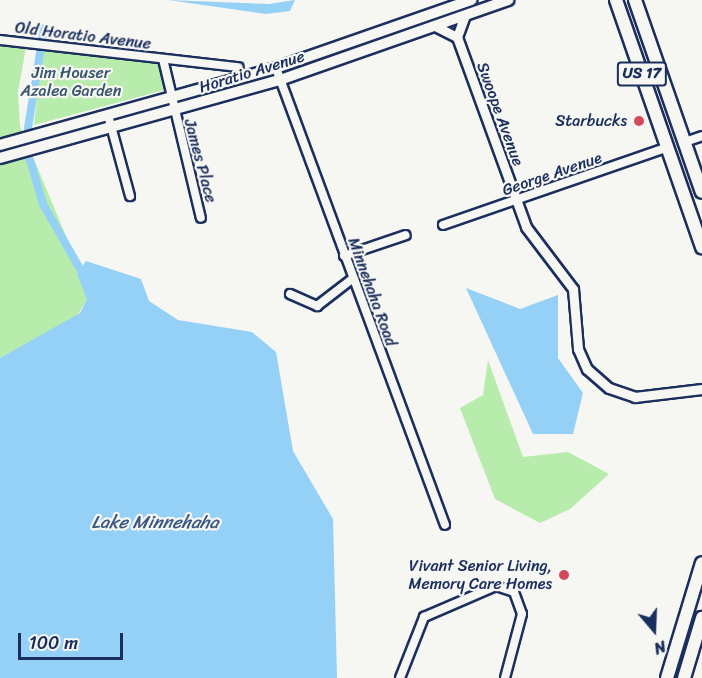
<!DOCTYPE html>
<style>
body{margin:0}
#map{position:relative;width:702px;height:678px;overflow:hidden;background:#f6f6f2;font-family:Sriracha,sans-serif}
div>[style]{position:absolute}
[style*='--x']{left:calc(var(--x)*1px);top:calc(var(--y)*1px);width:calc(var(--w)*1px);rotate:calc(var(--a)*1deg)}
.green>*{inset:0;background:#b8ecac}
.water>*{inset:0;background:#95d1f6}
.canal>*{height:8px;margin:-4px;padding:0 4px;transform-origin:4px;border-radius:4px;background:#95d1f6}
.roads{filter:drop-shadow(2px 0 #1b2f5e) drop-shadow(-2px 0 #1b2f5e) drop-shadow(0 2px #1b2f5e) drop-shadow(0 -2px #1b2f5e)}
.minor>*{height:8px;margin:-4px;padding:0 4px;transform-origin:4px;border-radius:4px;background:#f6f6f2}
.tertiary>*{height:9px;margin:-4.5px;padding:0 4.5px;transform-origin:4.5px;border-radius:4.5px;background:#f6f6f2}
.secondary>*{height:10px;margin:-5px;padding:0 5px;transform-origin:5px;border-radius:5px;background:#f6f6f2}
.primary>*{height:12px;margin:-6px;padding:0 6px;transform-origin:6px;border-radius:6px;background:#f6f6f2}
.dots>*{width:16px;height:16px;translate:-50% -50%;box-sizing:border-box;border:3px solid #f6f6f2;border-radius:50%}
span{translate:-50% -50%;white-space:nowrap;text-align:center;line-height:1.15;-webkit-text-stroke:4.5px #f6f6f2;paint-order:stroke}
.shield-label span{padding:2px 4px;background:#f6f6f2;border:2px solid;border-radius:4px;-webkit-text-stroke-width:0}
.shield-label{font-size:15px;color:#1b2f5e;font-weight:700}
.street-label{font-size:16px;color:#1b2f5e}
.park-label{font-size:16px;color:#3a556e}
.poi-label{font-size:16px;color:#1b2f5e}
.right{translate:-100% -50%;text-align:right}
.water-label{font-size:18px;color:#3a5884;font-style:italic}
.north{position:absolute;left:624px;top:600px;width:60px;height:60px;-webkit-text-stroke:4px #f6f6f2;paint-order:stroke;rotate:161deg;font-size:16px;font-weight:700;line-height:24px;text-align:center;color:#1b2f5e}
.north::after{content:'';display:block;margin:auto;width:21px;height:27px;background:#1b2f5e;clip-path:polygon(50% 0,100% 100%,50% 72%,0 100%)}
.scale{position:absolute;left:18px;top:633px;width:105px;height:27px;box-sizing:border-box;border:3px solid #1b2f5e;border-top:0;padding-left:8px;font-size:18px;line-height:21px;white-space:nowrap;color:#1b2f5e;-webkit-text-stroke:4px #f6f6f2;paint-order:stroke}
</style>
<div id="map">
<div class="green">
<div style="clip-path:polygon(0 40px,27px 42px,18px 92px,20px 126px,79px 267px,87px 299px,77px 316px,0 358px)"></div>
<div style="clip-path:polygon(43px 45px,159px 62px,168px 89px,34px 125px)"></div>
<div style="clip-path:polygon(488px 360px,523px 457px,568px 452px,609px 474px,570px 509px,540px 523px,495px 499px,460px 408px,483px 395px)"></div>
</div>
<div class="water">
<div style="clip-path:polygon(168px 0,269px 4px,295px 0,290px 11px,266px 14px)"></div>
<div style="clip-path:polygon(86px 261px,141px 279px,149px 301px,178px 320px,252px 332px,276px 352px,293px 451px,333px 519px,337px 678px,0 678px,0 358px,80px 313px,87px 299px,77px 274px)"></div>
<div style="clip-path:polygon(466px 288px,520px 309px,558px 295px,558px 358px,583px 393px,573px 434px,533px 434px)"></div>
</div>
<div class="canal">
<div style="--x:28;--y:128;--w:101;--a:-80.9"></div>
<div style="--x:30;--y:160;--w:46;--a:73.5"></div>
<div style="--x:43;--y:204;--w:73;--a:60.3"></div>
</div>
<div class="roads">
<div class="minor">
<div style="--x:0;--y:40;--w:240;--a:6.5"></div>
<div style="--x:163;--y:59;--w:163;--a:76.6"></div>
<div style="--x:276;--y:68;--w:487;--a:69.7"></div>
<div style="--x:108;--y:115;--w:84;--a:74.8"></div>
<div style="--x:685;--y:142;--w:18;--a:-19"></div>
<div style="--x:443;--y:225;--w:238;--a:-19.1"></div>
<div style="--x:344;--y:256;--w:65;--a:-18.7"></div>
<div style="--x:290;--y:294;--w:30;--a:24"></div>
<div style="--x:317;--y:306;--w:44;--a:-37.6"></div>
<div style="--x:400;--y:678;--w:66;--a:-68.5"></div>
<div style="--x:424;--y:617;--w:78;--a:-23.3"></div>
<div style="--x:496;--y:586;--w:19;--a:18"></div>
<div style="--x:514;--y:592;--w:23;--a:70"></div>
<div style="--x:522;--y:614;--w:66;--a:104.9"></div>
</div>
<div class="tertiary">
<div style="--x:435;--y:26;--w:25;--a:27"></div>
<div style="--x:457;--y:37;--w:202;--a:70"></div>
<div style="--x:526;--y:227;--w:78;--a:52.8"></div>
<div style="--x:573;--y:289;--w:60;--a:85.2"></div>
<div style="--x:578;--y:349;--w:22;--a:66"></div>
<div style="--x:587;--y:369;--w:29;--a:41"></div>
<div style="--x:609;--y:388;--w:28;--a:19"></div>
<div style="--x:635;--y:397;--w:67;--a:-6.8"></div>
<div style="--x:457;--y:37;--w:23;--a:-70"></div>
</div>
<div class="secondary">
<div style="--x:0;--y:145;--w:287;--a:-15.6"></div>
<div style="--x:276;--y:68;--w:207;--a:-19.2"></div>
<div style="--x:0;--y:158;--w:291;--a:-15.6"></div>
<div style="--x:280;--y:80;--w:242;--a:-19.3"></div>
</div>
<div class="primary">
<div style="--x:616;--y:0;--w:262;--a:70.8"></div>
<div style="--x:635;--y:0;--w:203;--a:70.8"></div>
<div style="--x:667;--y:678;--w:120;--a:-73.1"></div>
<div style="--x:684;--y:678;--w:63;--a:-73.3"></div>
</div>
</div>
<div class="dots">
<div style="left:639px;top:121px;background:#d1495b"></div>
<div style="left:564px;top:575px;background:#d1495b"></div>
</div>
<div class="shield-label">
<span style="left:642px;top:74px">US 17</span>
</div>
<div class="street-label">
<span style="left:83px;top:36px;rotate:7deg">Old Horatio Avenue</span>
<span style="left:252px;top:72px;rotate:-17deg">Horatio Avenue</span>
<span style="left:500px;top:114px;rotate:70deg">Swoope Avenue</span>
<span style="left:200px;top:161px;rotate:75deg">James Place</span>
<span style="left:552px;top:174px;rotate:-19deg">George Avenue</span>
<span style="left:372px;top:292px;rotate:70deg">Minnehaha Road</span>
</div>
<div class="park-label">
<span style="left:71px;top:82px">Jim Houser<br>Azalea Garden</span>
</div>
<div class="poi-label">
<span class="right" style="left:627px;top:121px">Starbucks</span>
<span class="right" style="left:552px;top:575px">Vivant Senior Living,<br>Memory Care Homes</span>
</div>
<div class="water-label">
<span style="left:155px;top:522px">Lake Minnehaha</span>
</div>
<div class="north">N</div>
<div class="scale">100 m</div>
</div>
